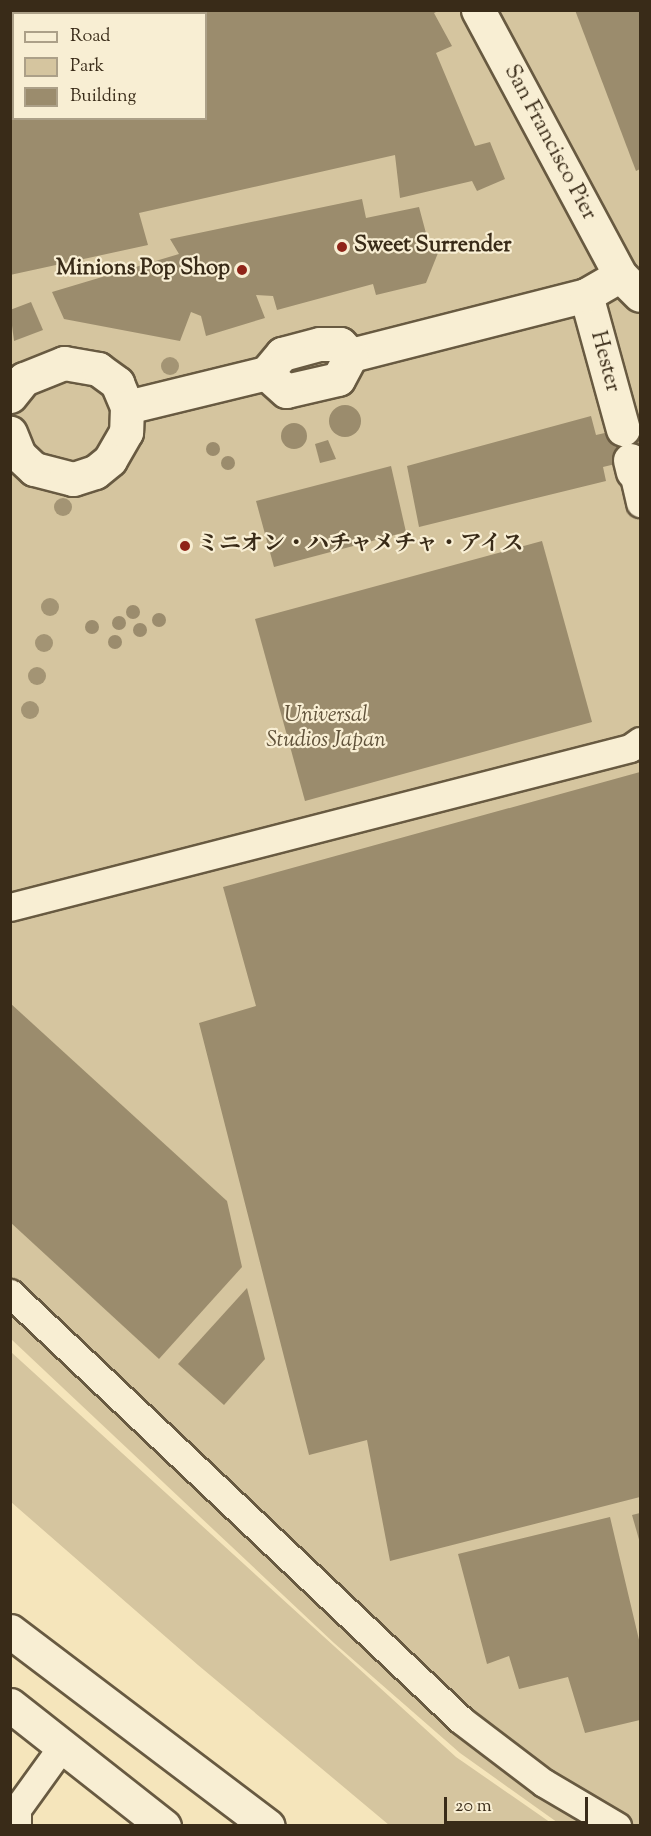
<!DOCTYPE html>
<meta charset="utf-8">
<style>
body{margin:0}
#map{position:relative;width:651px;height:1836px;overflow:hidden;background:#f5e5bb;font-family:"Sorts Mill Goudy","Noto Serif JP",serif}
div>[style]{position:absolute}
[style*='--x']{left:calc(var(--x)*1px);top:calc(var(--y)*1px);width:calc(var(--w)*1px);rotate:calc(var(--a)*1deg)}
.green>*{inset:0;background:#d5c59f}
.building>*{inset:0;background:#9b8c6d}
.round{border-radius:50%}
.roads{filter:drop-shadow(2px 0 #685a41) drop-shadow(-2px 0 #685a41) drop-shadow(0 2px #685a41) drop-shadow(0 -2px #685a41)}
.service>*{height:27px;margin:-13.5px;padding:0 13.5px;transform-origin:13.5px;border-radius:13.5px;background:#f8eed3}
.pedestrian>*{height:33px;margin:-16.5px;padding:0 16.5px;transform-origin:16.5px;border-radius:16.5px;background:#f8eed3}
.tertiary>*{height:33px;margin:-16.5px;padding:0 16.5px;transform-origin:16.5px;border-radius:16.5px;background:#f8eed3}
.trees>*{width:18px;height:18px;margin:-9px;border-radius:50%;background:#a39474}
.dots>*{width:16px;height:16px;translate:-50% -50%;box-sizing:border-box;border:3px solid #f8eed3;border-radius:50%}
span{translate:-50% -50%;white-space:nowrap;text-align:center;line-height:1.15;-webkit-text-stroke:4.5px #f8eed3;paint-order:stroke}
.street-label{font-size:22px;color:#392b18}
.poi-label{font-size:22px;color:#392b18;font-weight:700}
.left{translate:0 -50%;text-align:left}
.right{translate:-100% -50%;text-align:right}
.park-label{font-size:22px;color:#60523a;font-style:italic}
.frame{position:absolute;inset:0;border:12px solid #392b18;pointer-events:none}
.legend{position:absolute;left:12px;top:12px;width:195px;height:108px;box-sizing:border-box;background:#f8eed3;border:2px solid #aca088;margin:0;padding:8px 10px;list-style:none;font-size:18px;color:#392b18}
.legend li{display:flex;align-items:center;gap:12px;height:30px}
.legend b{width:30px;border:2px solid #aca088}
.scale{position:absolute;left:444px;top:1797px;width:144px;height:27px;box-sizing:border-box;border:3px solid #392b18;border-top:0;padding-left:8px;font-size:18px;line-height:21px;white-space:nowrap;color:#392b18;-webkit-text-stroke:4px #f8eed3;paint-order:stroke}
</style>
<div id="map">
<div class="green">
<div style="clip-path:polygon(evenodd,11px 11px,640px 11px,640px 1825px,561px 1825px,460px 1753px,334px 1643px,11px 1339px,11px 11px,14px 14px,206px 14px,206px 118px,14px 118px,14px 14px)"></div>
<div style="clip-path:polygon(11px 1352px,456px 1757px,554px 1825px,389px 1825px,198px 1665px,11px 1502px)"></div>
</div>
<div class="building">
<div style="clip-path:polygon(evenodd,10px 10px,440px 10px,434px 13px,452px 46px,436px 53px,475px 146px,490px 142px,505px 179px,477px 191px,472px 181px,400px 198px,395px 155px,139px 213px,148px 245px,10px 275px,10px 10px,14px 14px,206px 14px,206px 118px,14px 118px,14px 14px)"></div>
<div style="clip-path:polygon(575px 10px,640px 10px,640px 169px,636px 171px)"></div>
<div style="clip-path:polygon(362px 199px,366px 218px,419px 207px,427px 237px,440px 248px,426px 283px,376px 295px,373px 284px,277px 310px,273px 296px,256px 295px,265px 318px,206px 336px,201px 316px,191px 312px,180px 341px,64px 319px,52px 292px,179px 254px,170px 239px)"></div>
<div style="clip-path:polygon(31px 302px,43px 330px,14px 341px,10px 310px)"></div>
<div class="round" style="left:329px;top:405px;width:32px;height:32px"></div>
<div style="clip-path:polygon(591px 416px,596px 435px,640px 425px,640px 458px,603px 467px,606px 481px,419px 527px,407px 466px)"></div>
<div class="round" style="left:281px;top:423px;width:26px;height:26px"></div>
<div style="clip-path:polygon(328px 440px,336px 459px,320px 463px,315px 444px)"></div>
<div class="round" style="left:206px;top:442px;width:14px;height:14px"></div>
<div class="round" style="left:221px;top:456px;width:14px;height:14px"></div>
<div style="clip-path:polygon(391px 466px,406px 532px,274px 567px,256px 501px)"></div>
<div style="clip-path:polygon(542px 541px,592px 722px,305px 801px,255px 619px)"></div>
<div class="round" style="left:126px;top:605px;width:14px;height:14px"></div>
<div class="round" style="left:152px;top:613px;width:14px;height:14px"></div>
<div class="round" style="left:112px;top:616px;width:14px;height:14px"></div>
<div class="round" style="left:85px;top:620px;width:14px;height:14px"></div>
<div class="round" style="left:133px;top:623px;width:14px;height:14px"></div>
<div class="round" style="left:108px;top:635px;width:14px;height:14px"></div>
<div style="clip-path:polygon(640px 772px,640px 1497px,390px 1561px,367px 1440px,309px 1455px,199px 1023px,256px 1006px,223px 887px)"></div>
<div style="clip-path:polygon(10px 1003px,227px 1201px,242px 1267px,159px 1359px,10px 1222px)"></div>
<div style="clip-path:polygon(247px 1288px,265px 1359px,224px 1405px,178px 1364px)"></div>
<div style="clip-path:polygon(640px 1513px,640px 1543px,632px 1515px)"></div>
<div style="clip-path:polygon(610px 1517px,640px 1644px,640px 1720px,585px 1733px,568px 1677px,519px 1689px,509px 1656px,487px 1664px,458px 1554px)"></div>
</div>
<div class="roads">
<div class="service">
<div style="--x:633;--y:472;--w:32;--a:77"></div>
<div style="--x:10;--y:907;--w:640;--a:-14.38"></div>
<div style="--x:630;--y:748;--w:12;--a:-35"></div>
<div style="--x:10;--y:1293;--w:621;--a:43.43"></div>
<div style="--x:461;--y:1720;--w:104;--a:37.2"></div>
<div style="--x:544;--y:1783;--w:85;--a:30.5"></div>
<div style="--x:17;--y:1826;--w:17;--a:-90"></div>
<div style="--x:17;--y:1809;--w:75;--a:-54.2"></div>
</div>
<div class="pedestrian">
<div style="--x:478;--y:10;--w:301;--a:61.8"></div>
<div style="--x:620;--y:275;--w:28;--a:45"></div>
<div style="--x:586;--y:295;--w:139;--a:74.6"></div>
<div style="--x:351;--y:355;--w:243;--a:-14.3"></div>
<div style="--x:586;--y:295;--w:39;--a:-30"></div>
<div style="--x:10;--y:396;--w:22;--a:-51"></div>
<div style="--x:24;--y:379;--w:43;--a:-21.8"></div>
<div style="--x:64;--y:363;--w:35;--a:10"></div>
<div style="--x:98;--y:369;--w:24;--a:36"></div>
<div style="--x:117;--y:383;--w:26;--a:67"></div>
<div style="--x:127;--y:407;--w:25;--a:92"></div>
<div style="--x:126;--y:432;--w:32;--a:120"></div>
<div style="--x:110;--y:460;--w:19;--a:141"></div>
<div style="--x:95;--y:472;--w:23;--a:162"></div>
<div style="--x:73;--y:479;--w:40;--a:-165.6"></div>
<div style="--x:34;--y:469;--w:21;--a:-137"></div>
<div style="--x:19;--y:455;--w:24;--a:-112"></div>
<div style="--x:127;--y:407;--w:143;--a:-13.7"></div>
<div style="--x:266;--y:373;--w:25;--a:-50"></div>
<div style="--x:282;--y:354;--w:39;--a:-15"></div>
<div style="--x:320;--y:344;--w:20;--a:0"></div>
<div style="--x:340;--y:344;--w:16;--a:45"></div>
<div style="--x:351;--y:355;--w:27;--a:118"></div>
<div style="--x:338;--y:379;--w:53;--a:167"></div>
<div style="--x:286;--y:391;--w:27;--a:-138"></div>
<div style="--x:630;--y:460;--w:12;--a:76"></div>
</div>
<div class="tertiary">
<div style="--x:10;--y:1631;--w:323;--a:37.1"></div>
<div style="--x:10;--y:1705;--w:196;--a:38.2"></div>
</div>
</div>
<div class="trees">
<div style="left:170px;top:366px"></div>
<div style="left:63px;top:507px"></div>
<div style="left:50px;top:607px"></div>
<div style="left:44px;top:643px"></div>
<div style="left:37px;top:676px"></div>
<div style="left:30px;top:710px"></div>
</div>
<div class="dots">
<div style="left:342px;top:247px;background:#8f2418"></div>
<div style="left:242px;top:270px;background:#8f2418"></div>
<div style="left:185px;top:546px;background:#8f2418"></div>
</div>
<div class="street-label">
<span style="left:549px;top:143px;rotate:62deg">San Francisco Pier</span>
<span style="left:604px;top:362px;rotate:75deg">Hester</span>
</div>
<div class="poi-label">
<span class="left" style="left:354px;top:247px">Sweet Surrender</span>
<span class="right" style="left:230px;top:270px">Minions Pop Shop</span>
<span class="left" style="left:197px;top:546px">ミニオン・ハチャメチャ・アイス</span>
</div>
<div class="park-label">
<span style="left:326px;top:729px">Universal<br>Studios Japan</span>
</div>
<div class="frame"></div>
<ul class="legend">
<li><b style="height:8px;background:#f8eed3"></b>Road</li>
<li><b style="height:16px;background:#d5c59f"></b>Park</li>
<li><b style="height:16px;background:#9b8c6d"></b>Building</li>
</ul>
<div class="scale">20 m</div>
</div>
